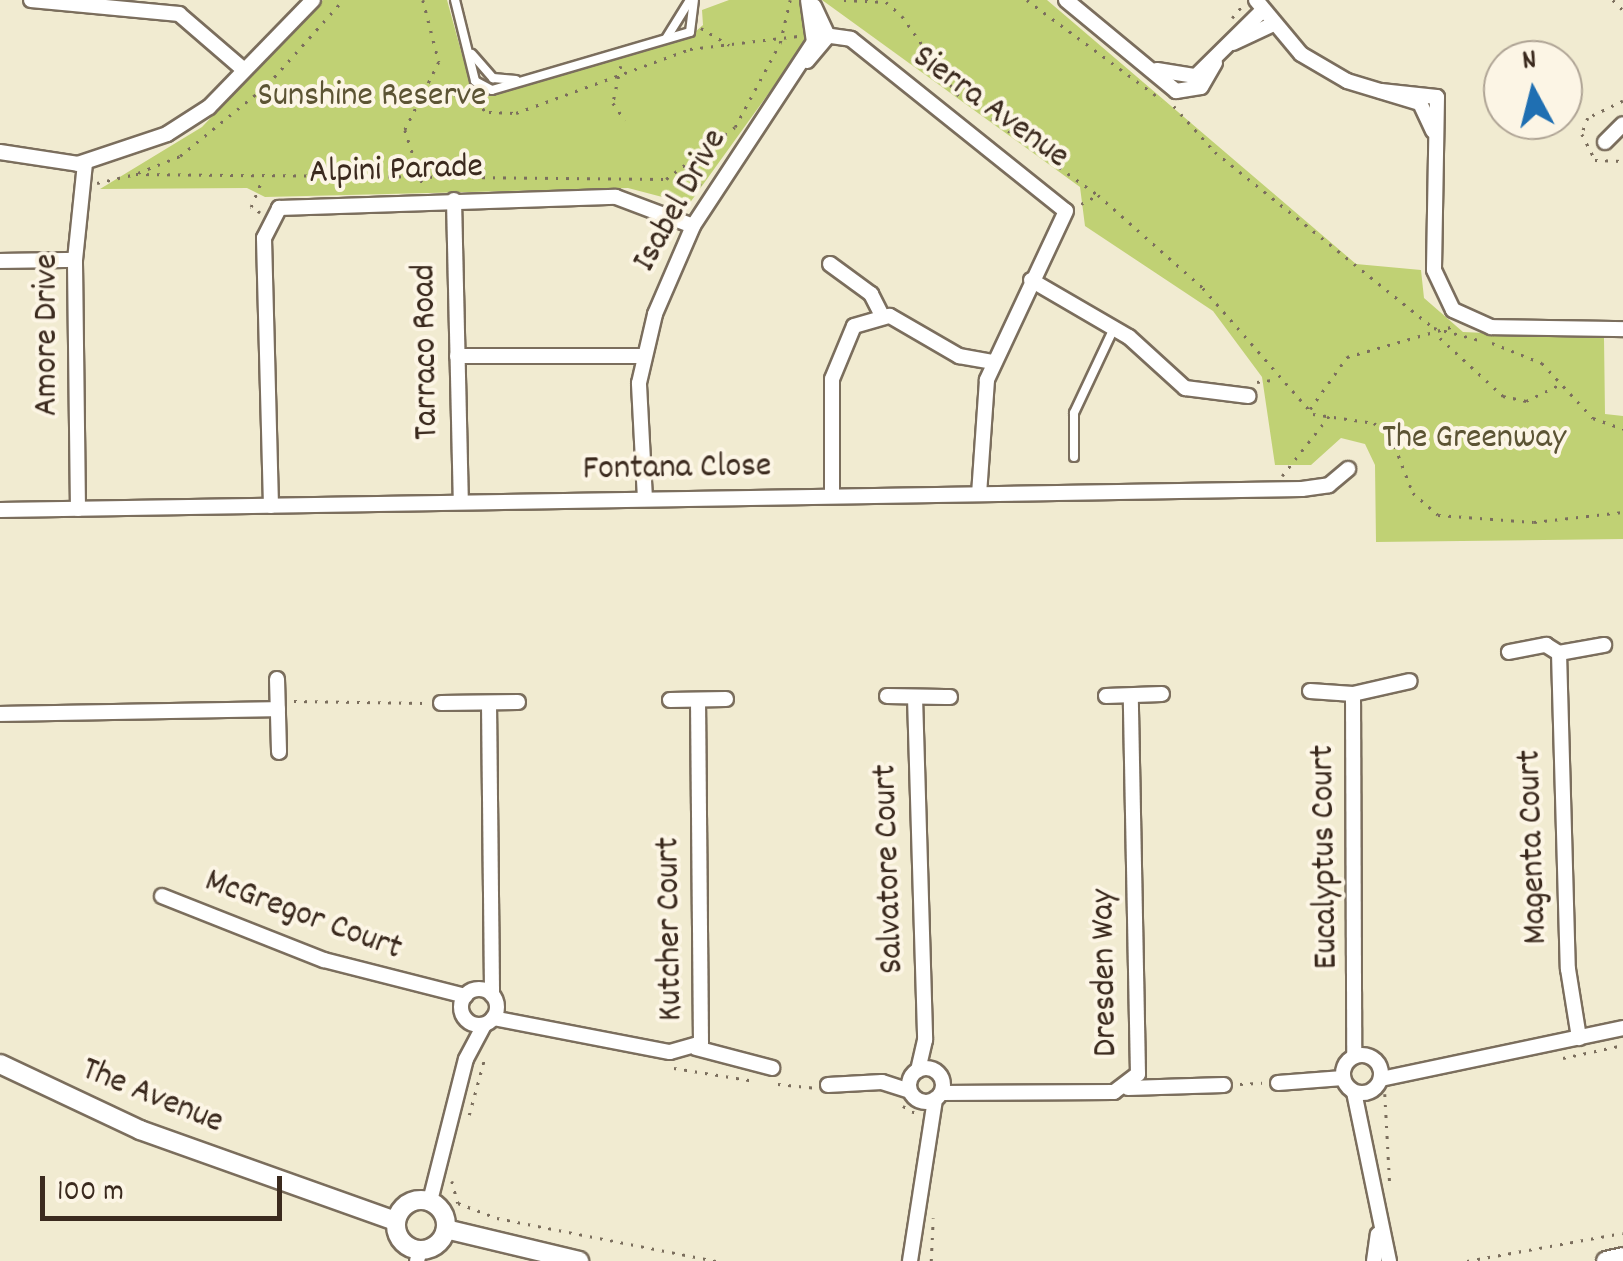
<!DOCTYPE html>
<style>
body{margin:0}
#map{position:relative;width:1623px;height:1261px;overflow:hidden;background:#f1ebd1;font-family:Dekko,sans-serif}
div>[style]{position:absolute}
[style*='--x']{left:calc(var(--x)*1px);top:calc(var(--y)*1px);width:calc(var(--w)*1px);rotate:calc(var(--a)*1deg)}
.green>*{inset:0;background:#c0d174}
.path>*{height:2.5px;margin-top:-1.25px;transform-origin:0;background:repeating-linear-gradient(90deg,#7b6e5d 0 2.5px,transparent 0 10.5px)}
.roads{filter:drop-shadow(2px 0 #7b6e5d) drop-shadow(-2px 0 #7b6e5d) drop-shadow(0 2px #7b6e5d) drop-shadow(0 -2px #7b6e5d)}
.service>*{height:8px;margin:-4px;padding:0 4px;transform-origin:4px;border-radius:4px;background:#fff}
.minor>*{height:14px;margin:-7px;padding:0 7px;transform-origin:7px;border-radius:7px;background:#fff}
.minor>.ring{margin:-7px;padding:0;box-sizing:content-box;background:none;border:14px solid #fff;border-radius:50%}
.tertiary>*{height:18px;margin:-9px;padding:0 9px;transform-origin:9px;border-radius:9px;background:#fff}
.tertiary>.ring{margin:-9px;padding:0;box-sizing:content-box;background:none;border:18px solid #fff;border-radius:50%}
span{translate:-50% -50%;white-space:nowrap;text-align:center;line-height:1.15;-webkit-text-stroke:8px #fcf5e5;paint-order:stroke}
.park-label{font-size:35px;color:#5c5434}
.street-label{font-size:35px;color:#3b2a1e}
.north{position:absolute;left:1483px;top:40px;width:100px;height:100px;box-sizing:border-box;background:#fcf5e5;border:2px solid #afa495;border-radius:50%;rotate:353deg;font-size:28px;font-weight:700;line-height:40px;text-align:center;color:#3b2a1e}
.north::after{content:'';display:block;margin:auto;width:35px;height:45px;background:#1f6fb2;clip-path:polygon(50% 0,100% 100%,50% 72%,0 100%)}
.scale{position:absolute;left:40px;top:1176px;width:242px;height:45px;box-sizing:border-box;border:5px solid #3b2a1e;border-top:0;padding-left:12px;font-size:30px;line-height:35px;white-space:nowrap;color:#3b2a1e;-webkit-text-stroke:8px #fcf5e5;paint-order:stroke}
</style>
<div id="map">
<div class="green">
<div style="clip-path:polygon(323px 0,447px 0,469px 80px,488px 95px,687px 39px,703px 25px,702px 10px,729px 0,799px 0,812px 33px,689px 204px,628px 188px,265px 197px,247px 188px,100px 189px,202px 127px)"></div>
<div style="clip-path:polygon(822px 0,1047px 0,1356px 264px,1421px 270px,1424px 298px,1463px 332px,1604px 338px,1605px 414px,1623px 416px,1623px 539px,1376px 542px,1375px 465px,1365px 444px,1341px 438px,1311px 465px,1275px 465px,1262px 377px,1213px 311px,1085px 226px,1080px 187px)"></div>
</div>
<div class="path">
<div style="--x:423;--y:0;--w:64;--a:75.5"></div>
<div style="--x:439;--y:62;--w:76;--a:116.6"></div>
<div style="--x:405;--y:130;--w:62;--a:72.1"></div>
<div style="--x:844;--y:0;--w:42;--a:2.7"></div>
<div style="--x:886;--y:2;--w:21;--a:41"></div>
<div style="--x:902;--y:16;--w:95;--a:54.8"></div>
<div style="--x:957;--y:94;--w:173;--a:35.6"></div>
<div style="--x:1098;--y:195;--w:140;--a:41.5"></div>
<div style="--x:1203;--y:288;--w:167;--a:48.9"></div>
<div style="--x:1313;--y:414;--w:62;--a:8.4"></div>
<div style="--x:1374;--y:423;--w:21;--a:37"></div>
<div style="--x:1391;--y:436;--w:61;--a:68.9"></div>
<div style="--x:1413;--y:493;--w:33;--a:41"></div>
<div style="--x:1438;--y:515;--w:96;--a:4.2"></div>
<div style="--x:1534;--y:522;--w:90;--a:-6.4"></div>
<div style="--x:1027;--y:0;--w:168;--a:36.5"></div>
<div style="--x:1613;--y:0;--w:14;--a:45"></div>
<div style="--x:1232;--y:18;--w:17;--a:-50"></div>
<div style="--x:701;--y:28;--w:33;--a:31"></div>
<div style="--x:621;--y:66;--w:38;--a:102"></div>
<div style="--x:613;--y:103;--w:21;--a:55"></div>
<div style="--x:1623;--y:101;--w:39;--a:154"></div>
<div style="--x:1588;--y:118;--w:17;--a:111"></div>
<div style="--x:1582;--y:134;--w:29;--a:63"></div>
<div style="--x:1595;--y:160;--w:28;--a:2"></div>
<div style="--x:413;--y:104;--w:35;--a:-24"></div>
<div style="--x:445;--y:90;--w:49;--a:26.6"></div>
<div style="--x:489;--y:112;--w:27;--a:2"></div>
<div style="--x:516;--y:113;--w:185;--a:-20.2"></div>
<div style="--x:690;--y:49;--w:109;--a:-6.9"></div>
<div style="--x:1174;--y:106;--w:62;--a:48.3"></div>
<div style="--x:1215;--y:152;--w:281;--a:38.8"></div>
<div style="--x:1434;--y:328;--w:47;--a:14.9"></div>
<div style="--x:686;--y:168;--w:23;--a:49"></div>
<div style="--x:138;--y:173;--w:45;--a:-22"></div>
<div style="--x:180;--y:156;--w:112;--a:-39.2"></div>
<div style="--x:267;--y:85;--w:114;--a:-48.2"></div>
<div style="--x:97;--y:183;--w:40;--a:-13"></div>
<div style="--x:136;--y:174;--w:530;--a:0.54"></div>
<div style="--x:666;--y:179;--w:86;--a:-37"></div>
<div style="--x:735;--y:127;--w:95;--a:-61.8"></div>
<div style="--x:780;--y:43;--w:44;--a:-76.9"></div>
<div style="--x:1081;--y:204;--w:17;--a:-28"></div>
<div style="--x:260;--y:213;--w:11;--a:-146"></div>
<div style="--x:251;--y:207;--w:31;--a:-68"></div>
<div style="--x:1440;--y:338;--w:86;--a:42.6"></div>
<div style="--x:1503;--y:396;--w:24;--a:12"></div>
<div style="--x:1526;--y:401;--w:37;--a:-26"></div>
<div style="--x:1492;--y:343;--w:54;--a:21.8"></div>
<div style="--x:1542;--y:363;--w:75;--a:47.2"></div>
<div style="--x:1593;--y:418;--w:32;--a:20"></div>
<div style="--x:1257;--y:382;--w:21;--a:-8"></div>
<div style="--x:1310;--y:409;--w:64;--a:-54.6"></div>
<div style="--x:1347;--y:357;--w:108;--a:-16.1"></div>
<div style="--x:1282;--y:476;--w:76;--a:-51.9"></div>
<div style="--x:294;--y:701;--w:131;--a:0.9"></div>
<div style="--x:1563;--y:1058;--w:57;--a:-12.1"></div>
<div style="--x:674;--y:1068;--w:82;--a:9.1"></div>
<div style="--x:778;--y:1084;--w:37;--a:6"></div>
<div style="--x:1240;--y:1084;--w:22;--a:-3"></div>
<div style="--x:1385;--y:1094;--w:91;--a:86.9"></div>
<div style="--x:903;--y:1106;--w:16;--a:30"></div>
<div style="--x:469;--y:1115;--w:57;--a:-74.7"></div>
<div style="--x:452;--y:1181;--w:23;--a:75"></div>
<div style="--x:458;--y:1203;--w:42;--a:21"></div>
<div style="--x:497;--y:1218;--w:223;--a:11.1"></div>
<div style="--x:931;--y:1261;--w:43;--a:-87.3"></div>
<div style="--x:1467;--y:1261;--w:158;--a:-10.2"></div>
</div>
<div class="roads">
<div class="service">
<div style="--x:455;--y:0;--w:83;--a:76.1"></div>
<div style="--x:475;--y:81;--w:19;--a:28"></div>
<div style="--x:492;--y:90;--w:206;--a:-16.3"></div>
<div style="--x:690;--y:32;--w:32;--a:-83"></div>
<div style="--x:667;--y:37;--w:44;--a:-58.1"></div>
<div style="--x:472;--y:54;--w:32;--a:49"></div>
<div style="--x:493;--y:78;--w:23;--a:5"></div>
<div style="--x:1074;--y:457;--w:44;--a:-90"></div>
<div style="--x:1074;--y:413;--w:94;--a:-64.8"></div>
</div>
<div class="minor">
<div style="--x:31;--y:0;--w:149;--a:5.4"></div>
<div style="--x:179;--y:14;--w:86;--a:40.7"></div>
<div style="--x:1066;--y:0;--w:143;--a:39.6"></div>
<div style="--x:1176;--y:91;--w:25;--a:-9"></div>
<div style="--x:1201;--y:87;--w:28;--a:-60"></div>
<div style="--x:1256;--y:0;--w:70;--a:50.2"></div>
<div style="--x:1301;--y:54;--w:53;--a:30.4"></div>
<div style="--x:1347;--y:81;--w:76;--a:16.8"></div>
<div style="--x:1420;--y:103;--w:31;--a:65"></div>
<div style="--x:817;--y:34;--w:34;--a:8"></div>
<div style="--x:851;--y:39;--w:275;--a:38.7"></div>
<div style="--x:1066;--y:211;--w:187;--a:115.1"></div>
<div style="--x:987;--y:380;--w:114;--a:94"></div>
<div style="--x:1233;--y:43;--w:42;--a:-25.3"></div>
<div style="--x:807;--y:61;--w:33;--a:-50"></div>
<div style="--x:828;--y:36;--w:33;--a:-115"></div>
<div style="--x:1157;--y:70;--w:39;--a:9"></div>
<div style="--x:1196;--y:76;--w:93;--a:-44.6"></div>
<div style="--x:1381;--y:91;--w:56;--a:6.1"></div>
<div style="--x:1437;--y:97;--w:173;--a:91"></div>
<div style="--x:1434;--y:270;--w:44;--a:64.6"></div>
<div style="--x:1453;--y:310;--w:42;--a:24.1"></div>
<div style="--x:1491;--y:327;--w:132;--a:0.9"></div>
<div style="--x:1605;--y:142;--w:25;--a:-45"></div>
<div style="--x:0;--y:152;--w:79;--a:8.7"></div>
<div style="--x:78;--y:164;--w:94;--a:-18.6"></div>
<div style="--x:167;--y:134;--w:50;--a:-32.7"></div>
<div style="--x:209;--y:107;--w:149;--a:-45.8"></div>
<div style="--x:454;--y:200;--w:302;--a:88.7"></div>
<div style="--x:0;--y:261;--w:75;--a:-0.8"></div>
<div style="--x:830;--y:264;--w:51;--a:36.2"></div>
<div style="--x:871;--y:294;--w:22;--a:63"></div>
<div style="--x:1031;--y:280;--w:113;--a:30.2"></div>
<div style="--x:1129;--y:337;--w:76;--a:42.3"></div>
<div style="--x:1185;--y:388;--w:64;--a:7.2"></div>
<div style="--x:457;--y:356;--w:187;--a:0"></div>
<div style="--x:832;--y:496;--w:117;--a:-90"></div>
<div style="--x:832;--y:379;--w:57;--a:-67.5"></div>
<div style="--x:854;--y:326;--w:37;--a:-16"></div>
<div style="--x:890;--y:316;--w:80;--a:30.1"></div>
<div style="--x:959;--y:356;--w:35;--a:10"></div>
<div style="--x:645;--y:499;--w:116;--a:-93"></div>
<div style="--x:639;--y:383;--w:71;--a:-76.9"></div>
<div style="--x:655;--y:314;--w:96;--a:-66.6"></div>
<div style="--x:693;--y:226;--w:220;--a:-56.7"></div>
<div style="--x:814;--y:42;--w:42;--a:-98.1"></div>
<div style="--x:271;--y:506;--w:268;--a:-91.5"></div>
<div style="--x:264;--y:238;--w:34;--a:-63"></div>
<div style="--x:279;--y:208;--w:337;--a:-1.9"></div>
<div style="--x:616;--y:197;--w:82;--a:20.6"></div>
<div style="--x:78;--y:509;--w:249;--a:-90.7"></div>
<div style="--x:75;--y:260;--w:98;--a:-84.1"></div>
<div style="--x:0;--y:510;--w:1302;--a:-0.92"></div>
<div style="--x:1302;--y:489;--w:27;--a:-8"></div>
<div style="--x:1329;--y:485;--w:25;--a:-40"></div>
<div style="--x:1509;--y:652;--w:38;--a:-11"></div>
<div style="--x:1546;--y:645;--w:15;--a:32"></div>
<div style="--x:1559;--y:653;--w:316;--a:88.4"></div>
<div style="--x:1568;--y:969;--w:70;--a:80.9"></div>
<div style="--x:1559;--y:653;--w:46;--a:-10.1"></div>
<div style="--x:277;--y:679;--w:73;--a:88.4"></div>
<div style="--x:1310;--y:691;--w:43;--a:4"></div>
<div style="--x:1353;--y:694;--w:58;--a:-12.8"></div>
<div style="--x:1353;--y:694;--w:362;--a:89.8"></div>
<div style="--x:887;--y:696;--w:63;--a:0.9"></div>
<div style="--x:1106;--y:696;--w:56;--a:-2"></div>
<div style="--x:915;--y:697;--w:343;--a:88.3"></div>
<div style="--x:925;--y:1040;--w:31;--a:103"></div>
<div style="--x:670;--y:700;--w:56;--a:-1"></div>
<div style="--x:441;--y:703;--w:77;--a:-0.7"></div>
<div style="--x:489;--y:703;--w:292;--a:89.4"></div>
<div style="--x:0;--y:714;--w:278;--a:-1"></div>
<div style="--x:162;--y:896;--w:174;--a:21.6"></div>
<div style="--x:324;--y:960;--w:146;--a:14.3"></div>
<div class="ring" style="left:461px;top:989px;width:22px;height:22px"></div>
<div style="--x:493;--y:1018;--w:180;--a:10.9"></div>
<div style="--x:670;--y:1052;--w:32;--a:-16"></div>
<div style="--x:701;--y:1043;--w:343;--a:-90.5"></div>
<div style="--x:696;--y:1048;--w:79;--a:14.7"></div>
<div class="ring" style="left:1343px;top:1055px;width:24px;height:24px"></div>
<div class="ring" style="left:909px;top:1068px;width:20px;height:20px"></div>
<div style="--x:1381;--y:1079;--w:247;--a:-11.9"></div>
<div style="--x:1278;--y:1083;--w:65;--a:-4.4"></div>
<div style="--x:828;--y:1085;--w:54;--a:-3.2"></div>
<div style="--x:882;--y:1082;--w:29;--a:18"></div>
<div style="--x:1128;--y:1088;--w:96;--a:-1.8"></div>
<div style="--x:1354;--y:1092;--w:173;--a:78.3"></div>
<div style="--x:941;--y:1093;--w:173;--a:-0.3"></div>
<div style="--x:1114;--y:1092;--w:30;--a:-37"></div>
<div style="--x:1138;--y:1074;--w:378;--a:-91.1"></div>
<div style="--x:430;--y:1201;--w:146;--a:-75.8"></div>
<div style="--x:466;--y:1059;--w:38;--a:-62"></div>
<div style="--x:417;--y:1261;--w:11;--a:-75"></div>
<div style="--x:910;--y:1261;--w:164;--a:-81.2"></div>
<div style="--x:1374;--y:1261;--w:27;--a:-82"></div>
</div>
<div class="tertiary">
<div style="--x:0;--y:1064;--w:155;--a:25.2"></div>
<div style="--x:140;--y:1130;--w:271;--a:19.6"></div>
<div class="ring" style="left:396px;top:1200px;width:32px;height:32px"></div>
<div style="--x:446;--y:1229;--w:137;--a:13.5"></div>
<div style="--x:1606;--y:1261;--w:17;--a:-13"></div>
</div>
</div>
<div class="park-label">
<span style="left:372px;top:97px">Sunshine Reserve</span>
<span style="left:1474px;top:439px">The Greenway</span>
</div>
<div class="street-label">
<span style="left:990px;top:108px;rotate:36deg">Sierra Avenue</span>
<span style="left:396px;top:171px;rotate:-2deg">Alpini Parade</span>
<span style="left:681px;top:201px;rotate:-61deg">Isabel Drive</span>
<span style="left:48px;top:335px;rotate:-90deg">Amore Drive</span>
<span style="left:427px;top:352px;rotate:-91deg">Tarraco Road</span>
<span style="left:677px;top:469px;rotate:-1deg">Fontana Close</span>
<span style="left:1534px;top:847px;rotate:-92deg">Magenta Court</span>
<span style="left:1326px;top:857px;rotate:-91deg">Eucalyptus Court</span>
<span style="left:890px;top:869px;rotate:-92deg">Salvatore Court</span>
<span style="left:303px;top:916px;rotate:20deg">McGregor Court</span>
<span style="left:671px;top:929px;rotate:-91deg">Kutcher Court</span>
<span style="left:1106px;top:973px;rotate:-91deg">Dresden Way</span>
<span style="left:152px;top:1097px;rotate:22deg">The Avenue</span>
</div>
<div class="north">N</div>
<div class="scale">100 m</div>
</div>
